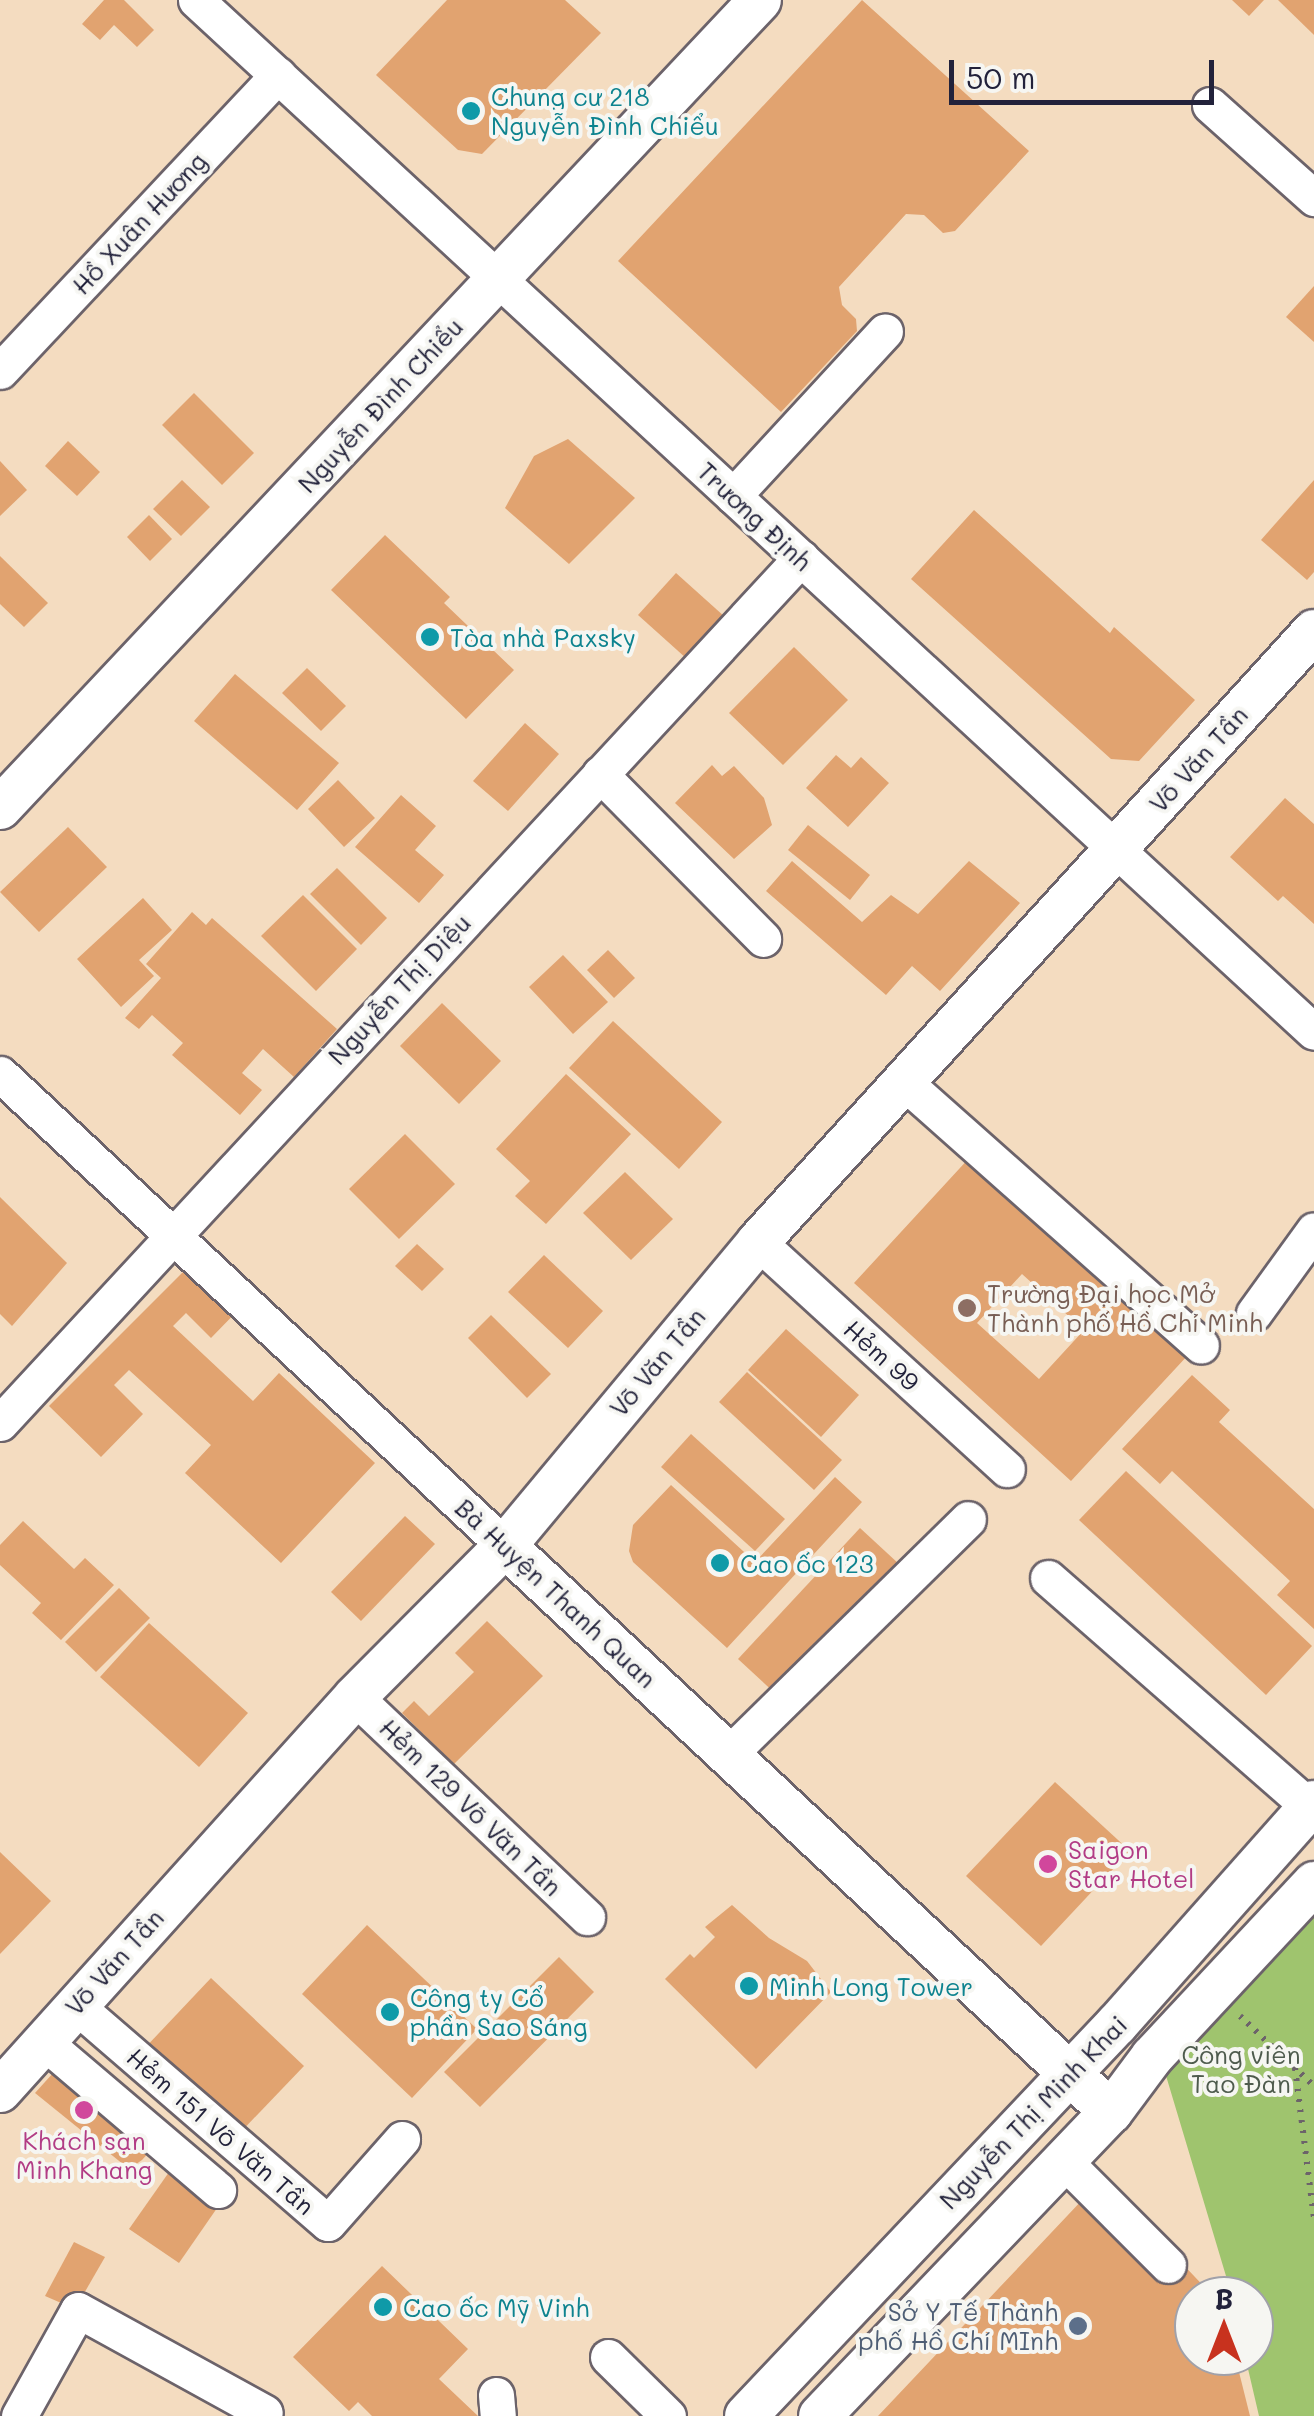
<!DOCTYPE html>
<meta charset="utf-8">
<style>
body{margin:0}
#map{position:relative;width:1314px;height:2416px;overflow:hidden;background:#f4dcc0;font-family:Mali,sans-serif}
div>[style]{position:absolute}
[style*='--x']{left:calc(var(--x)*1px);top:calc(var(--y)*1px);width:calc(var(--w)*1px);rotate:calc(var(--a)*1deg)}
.green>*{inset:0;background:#9fc46e}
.building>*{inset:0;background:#e1a370}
.path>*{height:6px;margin-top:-3px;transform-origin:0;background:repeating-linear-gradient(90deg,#6c636a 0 2.5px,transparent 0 10.5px)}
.roads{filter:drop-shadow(2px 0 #6c636a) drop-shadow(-2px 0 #6c636a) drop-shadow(0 2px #6c636a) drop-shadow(0 -2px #6c636a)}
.minor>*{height:35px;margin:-17.5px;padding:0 17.5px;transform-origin:17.5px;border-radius:17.5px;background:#fff}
.major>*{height:42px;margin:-21px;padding:0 21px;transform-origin:21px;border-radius:21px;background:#fff}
.dots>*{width:28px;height:28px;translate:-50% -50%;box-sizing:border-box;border:5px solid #f6f6f2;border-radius:50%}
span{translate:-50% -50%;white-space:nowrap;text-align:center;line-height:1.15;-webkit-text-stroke:8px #f6f6f2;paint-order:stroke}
.culture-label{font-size:25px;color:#0d838f}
.left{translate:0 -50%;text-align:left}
.street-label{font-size:25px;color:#22223b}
.education-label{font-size:25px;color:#785e54}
.hotel-label{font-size:25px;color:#b23c85}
.park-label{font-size:25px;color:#4e5b4d}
.service-label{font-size:25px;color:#4e5e75}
.right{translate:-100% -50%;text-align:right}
.north{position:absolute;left:1174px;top:2276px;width:100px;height:100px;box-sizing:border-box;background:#f6f6f2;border:2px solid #a1a1a9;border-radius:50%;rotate:0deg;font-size:28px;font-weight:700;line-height:40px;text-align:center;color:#22223b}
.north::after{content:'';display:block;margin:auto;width:35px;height:45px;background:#c8321e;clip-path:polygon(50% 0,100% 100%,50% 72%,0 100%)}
.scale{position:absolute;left:949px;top:60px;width:265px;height:45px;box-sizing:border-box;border:5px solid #22223b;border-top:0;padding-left:12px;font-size:30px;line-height:35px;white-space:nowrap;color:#22223b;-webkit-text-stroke:8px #f6f6f2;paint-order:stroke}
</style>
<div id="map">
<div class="green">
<div style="clip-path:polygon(1314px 1887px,1314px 2416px,1259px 2416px,1245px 2356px,1254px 2356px,1254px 2296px,1232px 2296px,1158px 2049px)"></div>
</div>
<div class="building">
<div style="clip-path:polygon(104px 0,124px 0,154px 30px,137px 47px,114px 25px,100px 40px,82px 24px)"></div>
<div style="clip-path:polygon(447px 0,565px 0,601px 33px,482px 154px,458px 150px,376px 75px)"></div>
<div style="clip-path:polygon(862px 0,1029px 151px,955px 231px,943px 233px,924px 215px,906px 214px,839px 287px,842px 305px,856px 319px,857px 331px,781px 412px,618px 261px)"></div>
<div style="clip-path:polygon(1232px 0,1264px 0,1249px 16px)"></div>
<div style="clip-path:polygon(1278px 0,1314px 0,1314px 35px)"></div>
<div style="clip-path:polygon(1314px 286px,1314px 342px,1286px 317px)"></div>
<div style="clip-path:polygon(194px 393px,254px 453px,222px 485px,162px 425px)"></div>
<div style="clip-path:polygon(568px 439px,635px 498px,569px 564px,505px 508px,534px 456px)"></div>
<div style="clip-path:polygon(68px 441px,100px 472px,77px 496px,45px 466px)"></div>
<div style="clip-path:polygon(0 461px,27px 490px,0 516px)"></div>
<div style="clip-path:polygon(182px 480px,210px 507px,181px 536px,153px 509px)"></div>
<div style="clip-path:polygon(1314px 480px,1314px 572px,1307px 580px,1261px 540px)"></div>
<div style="clip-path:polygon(974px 510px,1110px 633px,1114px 627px,1195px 700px,1139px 761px,1111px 759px,911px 579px)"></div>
<div style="clip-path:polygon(149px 515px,172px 539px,150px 561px,127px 537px)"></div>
<div style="clip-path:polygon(385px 535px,450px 597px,444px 603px,514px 670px,466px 719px,331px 590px)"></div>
<div style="clip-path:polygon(0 556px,48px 603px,24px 627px,0 604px)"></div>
<div style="clip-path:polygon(676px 573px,725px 617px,687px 659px,638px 615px)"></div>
<div style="clip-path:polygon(794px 647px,848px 700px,783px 765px,729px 713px)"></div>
<div style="clip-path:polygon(307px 668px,346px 706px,321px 731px,282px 693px)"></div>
<div style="clip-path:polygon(235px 674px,339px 763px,297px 810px,194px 721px)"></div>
<div style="clip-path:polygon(525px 723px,559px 754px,508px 811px,473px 781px)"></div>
<div style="clip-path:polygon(836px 755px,851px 768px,861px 757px,889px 783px,848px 827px,806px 788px)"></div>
<div style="clip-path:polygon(712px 765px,722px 776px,734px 766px,764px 798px,772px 825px,734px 859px,675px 803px)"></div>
<div style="clip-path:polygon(338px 780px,375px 818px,344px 847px,308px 809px)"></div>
<div style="clip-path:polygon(401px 795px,436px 826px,415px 850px,444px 875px,419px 903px,355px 847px)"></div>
<div style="clip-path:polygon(1285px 798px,1314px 824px,1314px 924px,1283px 896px,1278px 901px,1230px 857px)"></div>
<div style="clip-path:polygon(808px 825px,870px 875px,850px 900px,788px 850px)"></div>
<div style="clip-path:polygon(68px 827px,107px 867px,39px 932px,0 892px)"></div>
<div style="clip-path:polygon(792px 861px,862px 922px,891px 895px,918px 914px,969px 861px,1020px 903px,940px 991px,912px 966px,886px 995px,766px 891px)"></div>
<div style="clip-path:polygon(337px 868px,387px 918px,361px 945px,310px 894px)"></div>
<div style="clip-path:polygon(303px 895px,357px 949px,316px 991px,261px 936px)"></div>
<div style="clip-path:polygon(143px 898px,172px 930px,139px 960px,154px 976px,121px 1007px,77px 959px)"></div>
<div style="clip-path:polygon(192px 912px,206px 925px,212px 918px,337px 1029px,294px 1077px,263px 1049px,242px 1073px,262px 1090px,240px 1115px,172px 1055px,183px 1043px,152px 1015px,139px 1029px,125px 1018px,161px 978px,146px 964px)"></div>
<div style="clip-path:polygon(608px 950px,635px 978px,614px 998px,587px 970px)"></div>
<div style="clip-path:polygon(563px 955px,608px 1002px,573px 1034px,529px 987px)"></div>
<div style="clip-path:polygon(442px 1003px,501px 1061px,459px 1104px,400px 1046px)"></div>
<div style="clip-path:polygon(613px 1021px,722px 1122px,679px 1169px,569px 1068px)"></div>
<div style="clip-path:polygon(566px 1074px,631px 1134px,546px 1224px,515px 1196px,530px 1181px,496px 1149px)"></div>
<div style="clip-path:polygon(405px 1134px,455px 1184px,399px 1239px,349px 1189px)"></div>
<div style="clip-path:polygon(evenodd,971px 1156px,1189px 1354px,1071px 1481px,854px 1283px,971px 1156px,1022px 1274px,1084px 1330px,1039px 1379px,977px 1323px,1022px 1274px)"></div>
<div style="clip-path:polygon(625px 1172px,673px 1219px,631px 1260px,583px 1213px)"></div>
<div style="clip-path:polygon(0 1197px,67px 1263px,12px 1326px,0 1314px)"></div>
<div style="clip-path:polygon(417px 1244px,444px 1269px,422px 1291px,395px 1266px)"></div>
<div style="clip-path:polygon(200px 1255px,247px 1301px,211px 1338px,186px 1313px,173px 1326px,253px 1401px,279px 1373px,375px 1463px,281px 1563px,185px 1473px,211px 1445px,129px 1370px,114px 1385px,143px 1414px,101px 1457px,49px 1406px)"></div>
<div style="clip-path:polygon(544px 1255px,603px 1311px,568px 1348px,508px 1292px)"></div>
<div style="clip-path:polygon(491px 1315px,551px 1374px,527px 1398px,468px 1338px)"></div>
<div style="clip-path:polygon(786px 1329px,859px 1395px,821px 1437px,748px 1370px)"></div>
<div style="clip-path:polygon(747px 1372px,842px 1460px,814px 1490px,719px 1402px)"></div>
<div style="clip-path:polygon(1192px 1375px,1230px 1410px,1219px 1422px,1314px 1509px,1314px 1629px,1277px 1595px,1290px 1581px,1172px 1471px,1160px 1484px,1122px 1449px)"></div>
<div style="clip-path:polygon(691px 1434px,785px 1519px,755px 1551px,661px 1467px)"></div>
<div style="clip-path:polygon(1126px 1471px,1312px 1646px,1266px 1695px,1079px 1520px)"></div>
<div style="clip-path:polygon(835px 1477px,862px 1502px,727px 1648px,633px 1562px,629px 1551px,633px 1525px,671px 1485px,755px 1562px)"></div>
<div style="clip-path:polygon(405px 1516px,435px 1544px,361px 1621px,331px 1592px)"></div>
<div style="clip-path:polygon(23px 1521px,74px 1569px,85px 1558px,114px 1585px,61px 1640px,32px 1613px,41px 1603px,0 1565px,0 1545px)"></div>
<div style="clip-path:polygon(860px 1528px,899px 1564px,777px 1695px,738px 1659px)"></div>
<div style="clip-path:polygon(119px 1588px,150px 1618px,96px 1672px,65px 1642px)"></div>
<div style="clip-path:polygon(487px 1621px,543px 1676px,454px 1764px,402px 1713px,414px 1701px,429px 1716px,474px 1672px,455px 1653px)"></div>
<div style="clip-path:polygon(149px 1623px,248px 1713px,199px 1767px,100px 1677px)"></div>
<div style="clip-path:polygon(1055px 1782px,1130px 1851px,1041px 1946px,966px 1876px)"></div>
<div style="clip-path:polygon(0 1852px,51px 1901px,0 1954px)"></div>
<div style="clip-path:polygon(732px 1905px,769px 1938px,807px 1961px,831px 1992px,756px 2069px,665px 1979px,690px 1954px,694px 1958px,715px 1937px,705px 1927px)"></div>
<div style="clip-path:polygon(367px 1925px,477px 2029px,412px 2098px,302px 1994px)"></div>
<div style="clip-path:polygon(559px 1957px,594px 1992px,480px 2107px,444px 2072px)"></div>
<div style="clip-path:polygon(211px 1978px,304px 2066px,235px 2138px,142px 2051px)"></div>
<div style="clip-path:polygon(63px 2062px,153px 2148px,142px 2160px,129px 2169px,35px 2093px)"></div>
<div style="clip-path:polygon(174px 2165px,224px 2198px,179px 2263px,129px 2229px)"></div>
<div style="clip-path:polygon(1102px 2179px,1213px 2296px,1194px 2296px,1194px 2356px,1235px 2356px,1250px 2416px,878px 2416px)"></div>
<div style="clip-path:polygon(74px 2242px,105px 2257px,75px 2309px,45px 2296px)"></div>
<div style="clip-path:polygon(382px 2266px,468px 2349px,439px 2379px,478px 2416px,372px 2416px,358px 2402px,349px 2411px,293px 2357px)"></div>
</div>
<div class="path">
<div style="--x:1240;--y:2016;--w:102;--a:43.4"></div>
<div style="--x:1295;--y:2068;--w:152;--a:82.8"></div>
</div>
<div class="roads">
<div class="minor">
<div style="--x:196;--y:0;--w:1521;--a:42.71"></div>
<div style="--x:1210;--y:105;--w:140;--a:41.8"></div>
<div style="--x:0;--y:371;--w:406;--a:-46.8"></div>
<div style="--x:733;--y:496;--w:224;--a:-47.3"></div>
<div style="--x:600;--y:774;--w:232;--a:45.3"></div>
<div style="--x:0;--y:1074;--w:691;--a:43.07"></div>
<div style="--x:904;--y:1082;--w:397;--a:41.6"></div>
<div style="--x:758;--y:1242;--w:337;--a:42.4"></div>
<div style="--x:1254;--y:1313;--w:102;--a:-54.1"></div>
<div style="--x:0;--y:1423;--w:1179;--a:-47.2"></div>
<div style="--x:1048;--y:1578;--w:348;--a:41.2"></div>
<div style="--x:355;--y:1697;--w:320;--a:43.5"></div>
<div style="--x:729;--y:1754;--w:335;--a:-44.5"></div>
<div style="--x:74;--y:2004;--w:335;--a:40.8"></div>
<div style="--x:328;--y:2223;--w:112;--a:-48.6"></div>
<div style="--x:43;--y:2041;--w:230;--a:40.4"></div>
<div style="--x:1064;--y:2161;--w:147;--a:45"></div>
<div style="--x:608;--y:2357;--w:84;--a:44.5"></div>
<div style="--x:496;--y:2395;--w:21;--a:85"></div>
<div style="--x:19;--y:2416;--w:121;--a:-60.9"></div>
<div style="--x:78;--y:2310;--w:213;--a:28.8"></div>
</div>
<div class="major">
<div style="--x:0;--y:808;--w:1109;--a:-46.75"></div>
<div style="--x:505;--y:1546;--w:829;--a:43.05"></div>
<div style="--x:0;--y:2091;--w:530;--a:-47.98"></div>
<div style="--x:355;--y:1697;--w:213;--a:-45.2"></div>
<div style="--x:505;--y:1546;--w:396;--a:-50.2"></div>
<div style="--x:758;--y:1242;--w:826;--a:-47.7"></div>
<div style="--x:746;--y:2416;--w:540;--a:-46.58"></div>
<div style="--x:1117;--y:2024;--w:297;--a:-48.4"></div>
<div style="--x:820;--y:2416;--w:421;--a:-46.3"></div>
<div style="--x:1111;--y:2112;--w:69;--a:-53.3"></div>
<div style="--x:1152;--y:2057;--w:238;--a:-47"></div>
</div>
</div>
<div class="dots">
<div style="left:471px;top:111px;background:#0f9aa8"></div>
<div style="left:430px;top:637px;background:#0f9aa8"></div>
<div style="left:967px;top:1308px;background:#8d6e63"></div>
<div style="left:720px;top:1563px;background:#0f9aa8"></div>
<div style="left:1048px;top:1864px;background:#d1479c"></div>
<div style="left:749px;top:1986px;background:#0f9aa8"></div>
<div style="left:390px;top:2012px;background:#0f9aa8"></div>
<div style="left:84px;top:2110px;background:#d1479c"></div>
<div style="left:383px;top:2307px;background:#0f9aa8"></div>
<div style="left:1078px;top:2326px;background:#5c6f8a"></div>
</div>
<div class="culture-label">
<span class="left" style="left:491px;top:111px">Chung cư 218<br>Nguyễn Đình Chiểu</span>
<span class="left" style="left:450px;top:637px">Tòa nhà Paxsky</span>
<span class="left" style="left:740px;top:1563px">Cao ốc 123</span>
<span class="left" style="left:769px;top:1986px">Minh Long Tower</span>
<span class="left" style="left:410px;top:2012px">Công ty Cổ<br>phần Sao Sáng</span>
<span class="left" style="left:403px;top:2307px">Cao ốc Mỹ Vinh</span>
</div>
<div class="street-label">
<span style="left:139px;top:223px;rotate:-47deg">Hồ Xuân Hương</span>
<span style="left:380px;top:405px;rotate:-47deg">Nguyễn Đình Chiểu</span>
<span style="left:755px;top:516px;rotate:43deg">Trương Định</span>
<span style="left:1198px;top:759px;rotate:-48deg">Võ Văn Tần</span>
<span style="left:399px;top:989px;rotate:-47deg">Nguyễn Thị Diệu</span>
<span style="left:882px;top:1355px;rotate:42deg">Hẻm 99</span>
<span style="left:657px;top:1362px;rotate:-50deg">Võ Văn Tần</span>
<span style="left:556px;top:1593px;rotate:43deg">Bà Huyện Thanh Quan</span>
<span style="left:471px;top:1807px;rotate:44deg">Hẻm 129 Võ Văn Tần</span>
<span style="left:114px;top:1962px;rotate:-48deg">Võ Văn Tần</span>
<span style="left:1033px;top:2112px;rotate:-46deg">Nguyễn Thị Minh Khai</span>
<span style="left:221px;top:2131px;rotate:41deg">Hẻm 151 Võ Văn Tần</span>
</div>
<div class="education-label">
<span class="left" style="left:987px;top:1308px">Trường Đại học Mở<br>Thành phố Hồ Chí Minh</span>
</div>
<div class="hotel-label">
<span class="left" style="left:1068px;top:1864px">Saigon<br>Star Hotel</span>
<span style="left:84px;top:2155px">Khách sạn<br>Minh Khang</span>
</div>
<div class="park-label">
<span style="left:1241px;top:2069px">Công viên<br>Tao Đàn</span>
</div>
<div class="service-label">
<span class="right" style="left:1058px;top:2326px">Sở Y Tế Thành<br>phố Hồ Chí MInh</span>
</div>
<div class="north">B</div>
<div class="scale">50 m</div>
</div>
